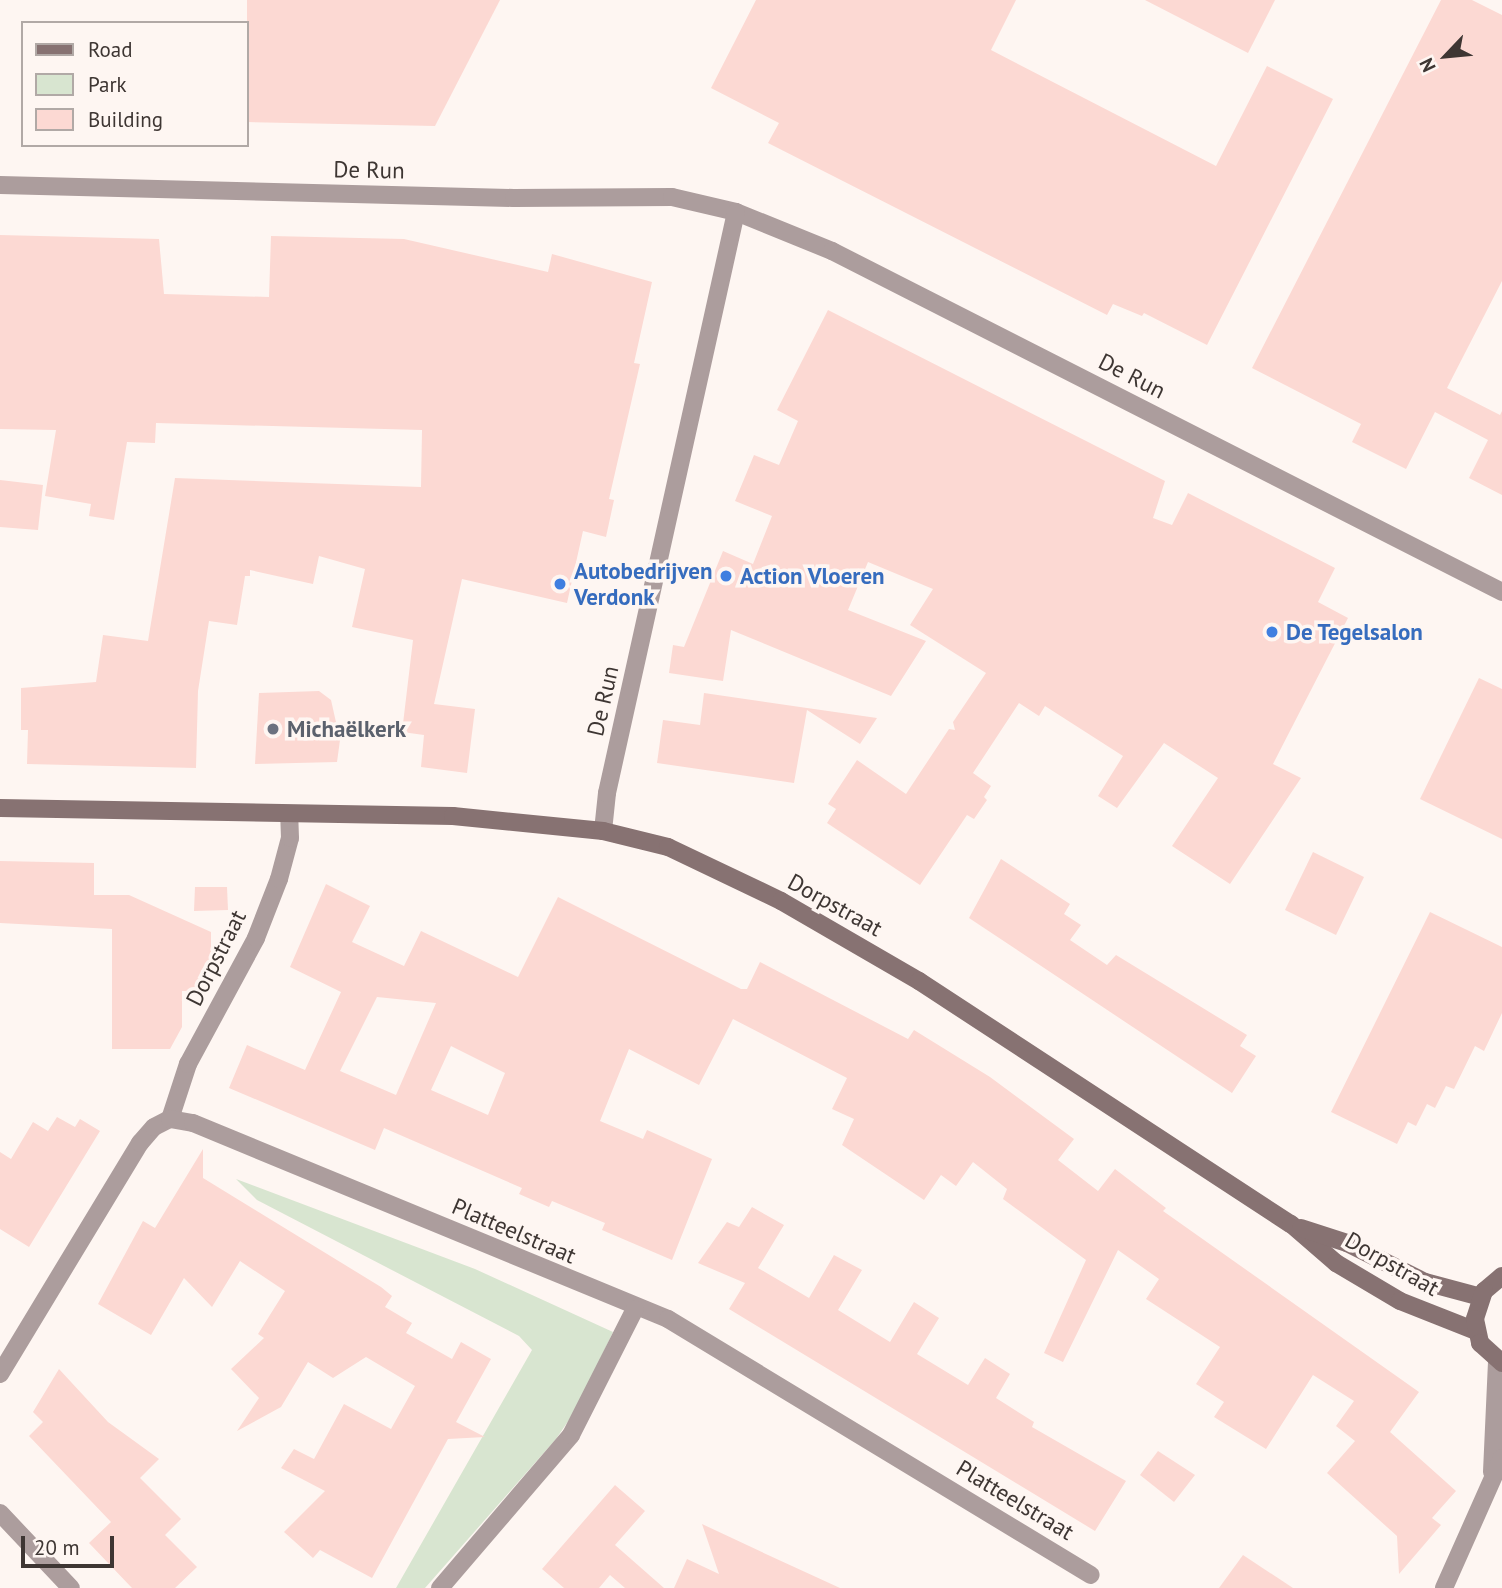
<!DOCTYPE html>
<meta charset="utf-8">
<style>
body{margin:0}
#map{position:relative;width:1502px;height:1588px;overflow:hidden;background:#fef6f2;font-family:"PT Sans",sans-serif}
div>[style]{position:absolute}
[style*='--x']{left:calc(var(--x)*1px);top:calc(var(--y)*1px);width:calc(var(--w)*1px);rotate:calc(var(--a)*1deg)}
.green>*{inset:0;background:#d8e5d0}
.building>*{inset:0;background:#fcd9d3}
.street>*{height:18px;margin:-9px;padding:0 9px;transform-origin:9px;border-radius:9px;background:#ac9d9d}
.secondary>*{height:18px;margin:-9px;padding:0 9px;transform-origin:9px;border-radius:9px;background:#877272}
.dots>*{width:19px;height:19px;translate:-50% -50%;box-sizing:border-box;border:4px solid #fef6f2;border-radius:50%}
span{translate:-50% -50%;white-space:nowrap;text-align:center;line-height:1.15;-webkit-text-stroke:7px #fef6f2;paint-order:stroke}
.street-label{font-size:23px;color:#3e3633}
.shop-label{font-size:23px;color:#366cbe;font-weight:700}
.left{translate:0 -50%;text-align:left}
.worship-label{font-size:23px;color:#5b616d;font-weight:700}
.legend{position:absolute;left:21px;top:21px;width:228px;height:126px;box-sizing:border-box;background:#fef6f2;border:2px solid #b1a9a6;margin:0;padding:9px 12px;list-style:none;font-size:21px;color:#3e3633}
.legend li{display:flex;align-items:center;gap:14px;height:35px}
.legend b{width:35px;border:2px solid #b1a9a6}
.north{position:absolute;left:1411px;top:21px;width:70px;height:70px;-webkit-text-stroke:5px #fef6f2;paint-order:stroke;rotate:244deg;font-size:19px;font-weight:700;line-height:28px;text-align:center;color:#3e3633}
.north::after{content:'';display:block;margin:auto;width:24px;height:32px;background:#3e3633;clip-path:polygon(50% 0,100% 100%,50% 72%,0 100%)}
.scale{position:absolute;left:21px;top:1536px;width:93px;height:32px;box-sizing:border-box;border:4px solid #3e3633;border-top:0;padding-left:9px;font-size:21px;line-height:24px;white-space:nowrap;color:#3e3633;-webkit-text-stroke:5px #fef6f2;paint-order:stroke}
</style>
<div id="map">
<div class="green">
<div style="clip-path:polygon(236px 1179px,475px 1269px,613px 1332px,577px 1408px,556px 1439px,425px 1588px,396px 1588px,532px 1350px,519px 1336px,257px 1200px)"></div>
</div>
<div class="building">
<div style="clip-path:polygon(247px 0,500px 0,435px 126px,247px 122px)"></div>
<div style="clip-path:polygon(756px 0,1016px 0,991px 50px,1216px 166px,1267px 66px,1333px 99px,1207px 345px,1144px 313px,1142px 316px,1113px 304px,1107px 315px,768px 143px,779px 123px,711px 88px)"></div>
<div style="clip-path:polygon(1145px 0,1275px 0,1248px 53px)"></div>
<div style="clip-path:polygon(1441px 0,1472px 0,1502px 15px,1502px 281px,1447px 388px,1500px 415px,1502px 411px,1502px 495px,1469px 478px,1488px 440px,1435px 412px,1406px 469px,1352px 442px,1361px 424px,1252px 368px)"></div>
<div style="clip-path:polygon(0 235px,159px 239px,164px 294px,269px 297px,271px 236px,404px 239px,548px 272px,552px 254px,652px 282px,634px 363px,640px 364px,609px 499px,614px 500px,606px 537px,583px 531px,567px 603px,462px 579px,434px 704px,475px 709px,467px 773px,421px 767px,424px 735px,402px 732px,413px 640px,352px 627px,365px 569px,319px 556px,313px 584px,250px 570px,250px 576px,245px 576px,237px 625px,209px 621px,198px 691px,196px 768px,27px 764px,28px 730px,21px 730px,21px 688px,96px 682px,103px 635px,148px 641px,175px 478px,421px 487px,422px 430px,156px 423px,155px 443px,127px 442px,114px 520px,89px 516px,91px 504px,45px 496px,56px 430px,0 429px)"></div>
<div style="clip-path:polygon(828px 310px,1165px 481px,1153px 518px,1172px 525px,1188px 493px,1335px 568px,1318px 602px,1348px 618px,1273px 764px,1301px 778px,1230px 884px,1172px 846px,1218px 778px,1164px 743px,1117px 808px,1098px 796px,1123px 756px,1045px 706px,1039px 716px,1019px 703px,973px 773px,991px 786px,984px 797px,987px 800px,974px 819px,967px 815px,920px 885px,827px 823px,836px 809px,828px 804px,857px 760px,906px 794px,949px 729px,955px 730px,953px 722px,986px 673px,910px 625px,933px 589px,868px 562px,848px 610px,926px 641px,891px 696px,731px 630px,723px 681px,669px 673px,673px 645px,684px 647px,723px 551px,753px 564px,772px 516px,735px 501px,754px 455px,779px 465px,798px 421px,777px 410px)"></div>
<div style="clip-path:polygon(0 480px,43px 485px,38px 530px,0 527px)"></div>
<div style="clip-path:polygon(1479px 678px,1502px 689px,1502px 839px,1420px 799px)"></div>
<div style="clip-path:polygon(319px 691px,331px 700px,340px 740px,337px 762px,255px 764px,259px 693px)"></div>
<div style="clip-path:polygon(704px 693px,807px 708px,877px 718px,860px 744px,807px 710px,794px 783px,657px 763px,663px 720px,700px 725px)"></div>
<div style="clip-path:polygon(1313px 852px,1364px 877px,1336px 935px,1285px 910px)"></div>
<div style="clip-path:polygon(1001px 859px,1070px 904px,1064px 914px,1081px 925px,1070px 940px,1107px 965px,1116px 955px,1247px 1035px,1240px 1046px,1256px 1056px,1232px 1093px,969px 918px)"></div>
<div style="clip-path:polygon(0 861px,94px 863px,94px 895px,129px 895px,211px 932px,211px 977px,202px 991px,182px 991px,182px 1027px,170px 1049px,112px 1049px,112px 929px,0 923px)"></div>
<div style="clip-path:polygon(evenodd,326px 884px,370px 906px,352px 942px,404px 966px,421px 931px,518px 977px,558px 897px,741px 989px,747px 989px,760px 962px,908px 1039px,914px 1030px,990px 1077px,1074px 1139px,1058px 1160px,1098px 1191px,1115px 1169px,1166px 1208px,1163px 1211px,1419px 1392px,1390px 1432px,1456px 1491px,1432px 1518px,1441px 1525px,1399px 1574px,1397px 1536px,1327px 1473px,1355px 1441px,1336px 1426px,1354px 1401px,1313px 1375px,1266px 1449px,1214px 1417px,1224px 1402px,1196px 1384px,1220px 1347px,1146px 1299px,1159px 1279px,1118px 1250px,1063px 1362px,1044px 1353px,1086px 1260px,1003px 1199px,1007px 1189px,973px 1162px,956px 1186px,941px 1175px,924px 1200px,842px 1145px,854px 1119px,832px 1109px,847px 1078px,733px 1019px,699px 1085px,629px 1049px,600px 1121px,643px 1139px,647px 1130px,712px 1159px,672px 1260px,602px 1230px,605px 1223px,552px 1201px,549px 1207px,519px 1194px,522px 1188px,384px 1128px,375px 1150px,229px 1088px,247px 1045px,305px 1070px,341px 992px,290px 967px,326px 884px,377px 997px,436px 1003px,396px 1095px,340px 1071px,377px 997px,326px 884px,451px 1046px,505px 1073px,488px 1115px,431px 1090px,451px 1046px)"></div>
<div style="clip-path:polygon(195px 887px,227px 887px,228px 910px,194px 911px)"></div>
<div style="clip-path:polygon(1430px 912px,1502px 947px,1502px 1013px,1484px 1051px,1475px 1046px,1454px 1089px,1446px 1086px,1435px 1108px,1427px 1104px,1416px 1126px,1408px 1122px,1397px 1144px,1331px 1112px)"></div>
<div style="clip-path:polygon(57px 1117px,75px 1127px,80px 1119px,100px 1131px,29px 1247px,0 1229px,0 1152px,11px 1159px,33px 1122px,48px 1131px)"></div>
<div style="clip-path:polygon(203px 1149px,203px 1178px,381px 1287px,392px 1296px,385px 1307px,412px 1323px,406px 1333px,452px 1359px,461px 1342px,491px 1359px,456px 1422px,485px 1437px,448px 1439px,372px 1578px,320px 1550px,313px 1558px,284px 1532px,325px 1491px,281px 1468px,294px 1449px,314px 1459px,344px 1404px,391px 1429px,415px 1386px,366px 1357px,333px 1378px,308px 1362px,281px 1407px,237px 1431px,259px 1398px,231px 1369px,264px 1338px,258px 1334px,285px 1291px,240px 1261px,212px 1307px,184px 1278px,151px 1335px,98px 1304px,143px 1221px,155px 1228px)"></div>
<div style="clip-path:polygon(752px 1207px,784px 1225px,758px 1268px,809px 1298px,834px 1255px,862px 1270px,838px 1310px,890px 1342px,914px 1302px,939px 1318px,917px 1354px,968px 1385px,985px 1358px,1010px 1374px,996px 1398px,1034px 1422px,1032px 1427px,1126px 1481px,1095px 1531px,729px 1309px,745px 1283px,698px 1263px,727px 1222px,739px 1227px)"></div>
<div style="clip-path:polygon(59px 1369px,108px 1422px,159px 1459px,140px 1478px,181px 1519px,165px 1535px,197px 1567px,175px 1588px,132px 1588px,89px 1543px,111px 1522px,29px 1436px,43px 1422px,33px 1412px)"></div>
<div style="clip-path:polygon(1158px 1451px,1195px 1475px,1174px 1502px,1140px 1475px)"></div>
<div style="clip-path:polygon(615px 1485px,645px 1511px,615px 1545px,664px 1588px,625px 1588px,610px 1575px,599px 1588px,564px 1588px,542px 1569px)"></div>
<div style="clip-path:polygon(702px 1524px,768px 1555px,840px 1588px,674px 1588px,687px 1559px,719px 1574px)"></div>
<div style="clip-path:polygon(1243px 1555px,1293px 1588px,1219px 1588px)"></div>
</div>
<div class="street">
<div style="--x:0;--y:185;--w:514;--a:1.45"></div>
<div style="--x:514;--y:198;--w:158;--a:-0.4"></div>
<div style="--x:672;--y:197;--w:66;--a:13.2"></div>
<div style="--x:736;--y:212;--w:104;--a:22.1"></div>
<div style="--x:832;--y:251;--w:752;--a:26.97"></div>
<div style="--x:603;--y:831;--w:38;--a:-84"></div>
<div style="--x:607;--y:793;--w:595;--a:-77.48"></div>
<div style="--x:170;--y:1119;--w:58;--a:-71.9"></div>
<div style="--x:188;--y:1064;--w:143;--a:-61.6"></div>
<div style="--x:256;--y:938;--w:63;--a:-68.7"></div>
<div style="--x:279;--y:879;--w:42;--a:-75"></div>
<div style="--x:290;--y:838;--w:24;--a:-92"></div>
<div style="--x:0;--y:1374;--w:270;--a:-58.8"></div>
<div style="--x:140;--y:1143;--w:21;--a:-49"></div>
<div style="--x:154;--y:1127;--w:18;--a:-27"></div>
<div style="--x:170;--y:1119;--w:23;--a:10"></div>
<div style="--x:193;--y:1123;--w:514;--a:22.42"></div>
<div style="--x:668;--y:1319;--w:494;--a:31.2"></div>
<div style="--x:1492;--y:1472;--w:111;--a:-87.4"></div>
<div style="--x:0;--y:1513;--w:103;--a:46.6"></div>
<div style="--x:440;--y:1588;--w:201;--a:-49.4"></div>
<div style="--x:571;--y:1435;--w:141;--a:-63.1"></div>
<div style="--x:1444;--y:1588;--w:142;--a:-66"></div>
</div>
<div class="secondary">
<div style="--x:0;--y:808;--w:453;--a:1"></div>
<div style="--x:453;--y:816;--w:151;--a:5.7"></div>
<div style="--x:603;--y:831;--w:67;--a:13.8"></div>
<div style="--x:668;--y:847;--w:125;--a:25.5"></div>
<div style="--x:781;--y:901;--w:160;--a:30.1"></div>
<div style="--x:919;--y:981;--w:444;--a:33.2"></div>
<div style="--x:1291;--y:1224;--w:60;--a:40.9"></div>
<div style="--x:1336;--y:1263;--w:74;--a:30.7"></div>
<div style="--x:1400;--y:1301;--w:82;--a:21.5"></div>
<div style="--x:1301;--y:1228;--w:48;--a:18.1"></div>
<div style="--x:1347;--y:1243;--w:87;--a:26.6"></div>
<div style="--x:1425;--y:1282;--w:58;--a:15"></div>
<div style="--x:1502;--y:1276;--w:23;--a:140"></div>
<div style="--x:1484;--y:1291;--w:29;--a:108"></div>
<div style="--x:1475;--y:1319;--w:25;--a:78"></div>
<div style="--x:1480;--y:1343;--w:30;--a:42"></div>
</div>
<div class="dots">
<div style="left:726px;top:576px;background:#3f7fe0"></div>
<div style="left:560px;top:584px;background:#3f7fe0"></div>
<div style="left:1272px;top:632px;background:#3f7fe0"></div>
<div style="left:273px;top:729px;background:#6b7280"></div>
</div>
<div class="street-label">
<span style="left:369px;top:170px;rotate:1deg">De Run</span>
<span style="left:1132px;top:376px;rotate:27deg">De Run</span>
<span style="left:603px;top:701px;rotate:-77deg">De Run</span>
<span style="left:835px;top:905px;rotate:29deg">Dorpstraat</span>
<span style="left:216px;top:958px;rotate:-63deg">Dorpstraat</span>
<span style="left:514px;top:1231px;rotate:23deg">Platteelstraat</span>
<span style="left:1392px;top:1264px;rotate:30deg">Dorpstraat</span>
<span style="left:1015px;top:1500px;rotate:31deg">Platteelstraat</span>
</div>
<div class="shop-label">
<span class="left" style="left:574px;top:584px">Autobedrijven<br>Verdonk</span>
<span class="left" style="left:740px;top:576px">Action Vloeren</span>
<span class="left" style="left:1286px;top:632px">De Tegelsalon</span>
</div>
<div class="worship-label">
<span class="left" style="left:287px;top:729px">Michaëlkerk</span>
</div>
<ul class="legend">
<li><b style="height:9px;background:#877272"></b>Road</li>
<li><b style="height:19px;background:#d8e5d0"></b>Park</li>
<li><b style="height:19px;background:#fcd9d3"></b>Building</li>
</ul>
<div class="north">N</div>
<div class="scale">20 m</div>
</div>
